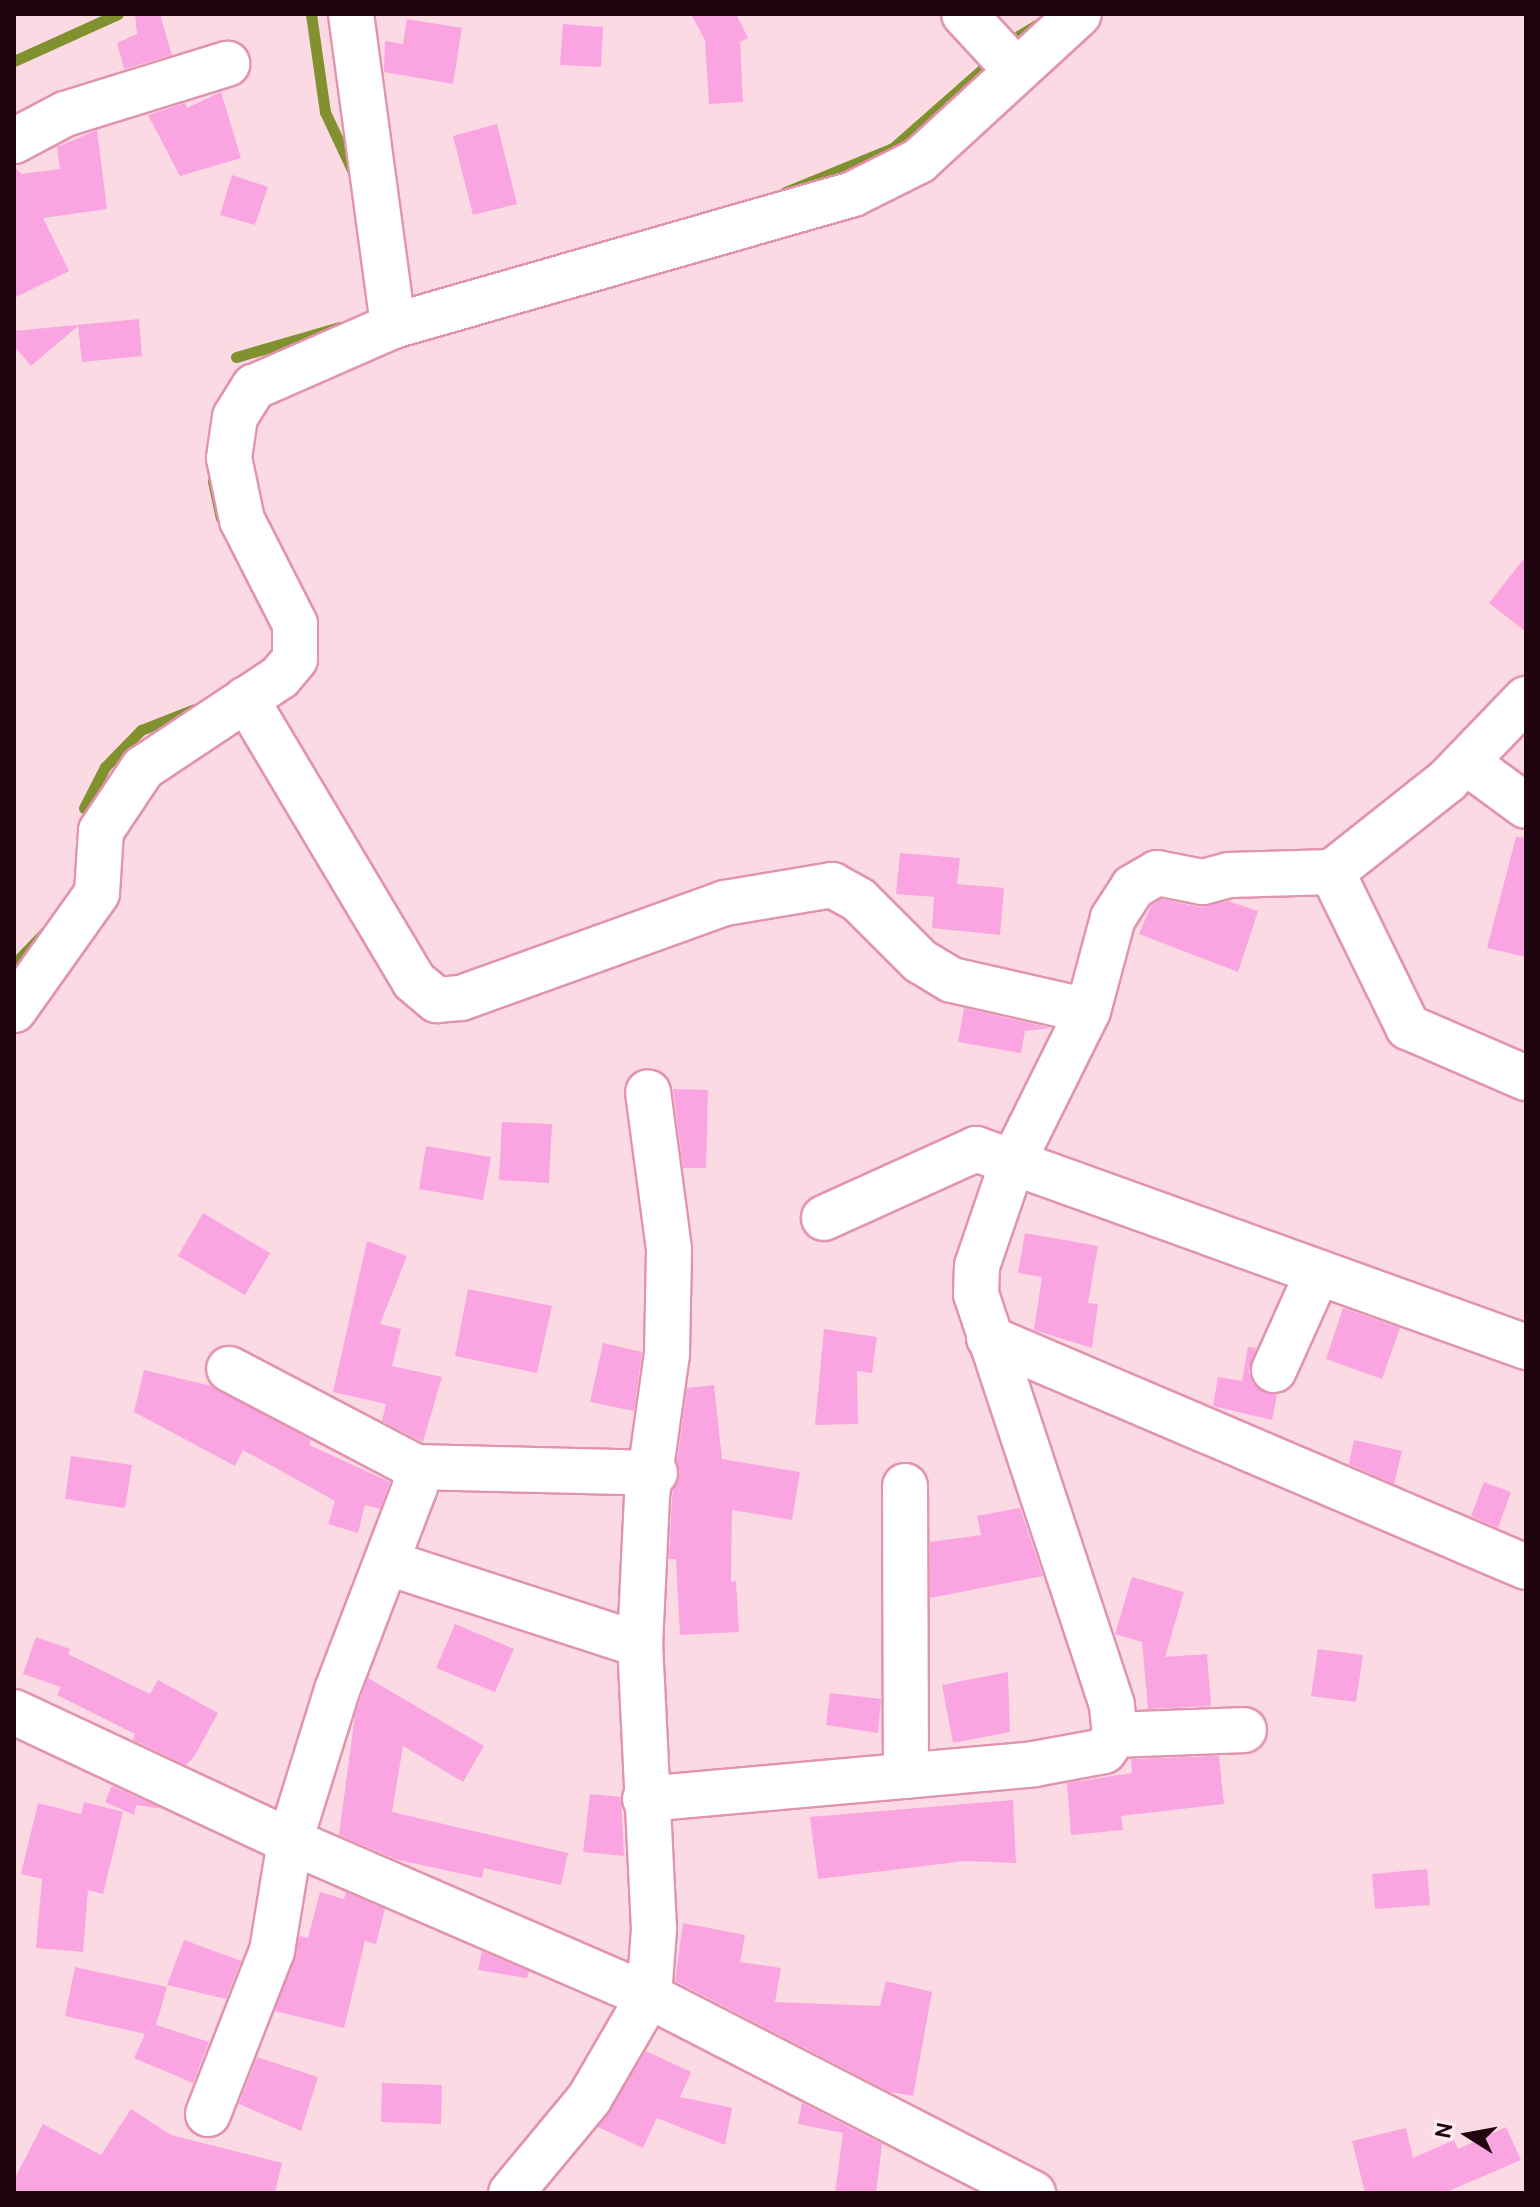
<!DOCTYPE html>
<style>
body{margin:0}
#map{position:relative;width:1540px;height:2207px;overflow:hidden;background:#fcdae4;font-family:Cabin,sans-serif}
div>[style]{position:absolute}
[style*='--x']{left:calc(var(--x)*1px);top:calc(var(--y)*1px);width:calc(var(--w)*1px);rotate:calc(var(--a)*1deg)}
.stream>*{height:11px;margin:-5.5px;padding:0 5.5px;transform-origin:5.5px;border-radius:5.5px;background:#81912f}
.building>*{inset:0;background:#faa5e1}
.roads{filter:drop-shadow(2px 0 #e294ae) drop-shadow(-2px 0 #e294ae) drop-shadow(0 2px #e294ae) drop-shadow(0 -2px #e294ae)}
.minor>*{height:44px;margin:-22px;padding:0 22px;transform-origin:22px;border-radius:22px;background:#fff}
span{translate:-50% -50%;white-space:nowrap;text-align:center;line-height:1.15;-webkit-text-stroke:6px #feecf1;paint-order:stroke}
.frame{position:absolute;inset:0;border:16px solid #200510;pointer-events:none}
.north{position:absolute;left:1428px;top:2095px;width:80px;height:80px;-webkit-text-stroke:6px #feecf1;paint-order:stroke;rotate:281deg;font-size:22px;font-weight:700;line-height:32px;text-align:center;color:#200510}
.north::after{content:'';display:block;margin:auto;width:28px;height:36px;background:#200510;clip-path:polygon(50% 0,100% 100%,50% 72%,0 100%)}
</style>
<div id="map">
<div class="stream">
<div style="--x:311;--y:14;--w:99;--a:81.9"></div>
<div style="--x:325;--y:112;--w:68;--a:64.9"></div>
<div style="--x:1015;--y:38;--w:31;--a:-31"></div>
<div style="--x:14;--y:61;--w:114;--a:-24.3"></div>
<div style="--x:785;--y:192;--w:117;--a:-22.2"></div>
<div style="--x:893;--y:148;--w:123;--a:-41.4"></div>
<div style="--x:236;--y:357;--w:108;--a:-16.1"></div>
<div style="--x:213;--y:481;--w:38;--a:78"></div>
<div style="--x:84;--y:808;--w:46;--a:-62.9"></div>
<div style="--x:105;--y:767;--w:52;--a:-45.8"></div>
<div style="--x:141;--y:730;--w:58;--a:-21.3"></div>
<div style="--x:14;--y:964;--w:47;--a:-45.9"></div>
</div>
<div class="building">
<div style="clip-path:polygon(135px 14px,160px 14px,172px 55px,124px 69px,117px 43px,137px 34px)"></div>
<div style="clip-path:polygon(691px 14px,736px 14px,748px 38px,740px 42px,743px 102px,709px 104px,705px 40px)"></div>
<div style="clip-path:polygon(407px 19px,462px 28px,453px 84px,384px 72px,385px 41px,403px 44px)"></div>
<div style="clip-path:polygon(563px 24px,603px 27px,601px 67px,560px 65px)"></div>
<div style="clip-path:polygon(221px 92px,241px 158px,180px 176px,148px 115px,185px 103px,187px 108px)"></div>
<div style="clip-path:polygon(497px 124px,517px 204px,473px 215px,453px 136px)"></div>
<div style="clip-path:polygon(97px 130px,107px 209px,43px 218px,69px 271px,14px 298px,14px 166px,21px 174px,60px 169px,57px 147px)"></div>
<div style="clip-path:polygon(232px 175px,268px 187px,255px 225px,220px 215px)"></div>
<div style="clip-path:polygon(139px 319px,142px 356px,82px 362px,78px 326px,31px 366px,14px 346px,14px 331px)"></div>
<div style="clip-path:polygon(1526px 556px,1526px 632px,1489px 603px)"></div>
<div style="clip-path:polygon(1516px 837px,1526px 838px,1526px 957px,1487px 948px)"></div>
<div style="clip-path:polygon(900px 853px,960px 858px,957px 884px,1004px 888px,1000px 935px,932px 928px,934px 897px,896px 894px)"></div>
<div style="clip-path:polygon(1161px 899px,1199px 907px,1228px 901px,1258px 911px,1238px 972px,1139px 934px,1151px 906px)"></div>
<div style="clip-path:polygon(964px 1008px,1051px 1028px,1025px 1031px,1021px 1053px,958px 1042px)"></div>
<div style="clip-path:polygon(673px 1089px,708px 1090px,706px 1168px,683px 1168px)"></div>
<div style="clip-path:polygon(502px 1122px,552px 1124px,549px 1183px,499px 1180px)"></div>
<div style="clip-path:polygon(426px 1146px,491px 1157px,483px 1200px,419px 1189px)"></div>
<div style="clip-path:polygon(203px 1213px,270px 1253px,245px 1295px,178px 1256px)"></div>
<div style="clip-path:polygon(1025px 1233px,1098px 1246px,1088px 1303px,1098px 1304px,1092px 1348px,1034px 1330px,1042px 1277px,1018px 1273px)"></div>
<div style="clip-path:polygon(367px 1241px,407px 1256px,380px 1324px,401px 1329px,392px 1366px,442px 1377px,423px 1442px,382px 1421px,386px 1404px,333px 1392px)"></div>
<div style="clip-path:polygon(468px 1289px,552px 1306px,537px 1373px,455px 1356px)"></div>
<div style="clip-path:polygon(1343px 1308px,1400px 1328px,1382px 1379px,1326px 1359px)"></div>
<div style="clip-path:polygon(824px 1329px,877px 1337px,872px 1373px,857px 1371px,858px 1424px,815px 1425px)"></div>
<div style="clip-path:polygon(603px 1343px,642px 1352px,634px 1411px,590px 1402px)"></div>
<div style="clip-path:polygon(1248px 1347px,1256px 1348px,1249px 1372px,1253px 1384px,1277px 1395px,1272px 1420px,1213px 1406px,1218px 1377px,1242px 1381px)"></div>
<div style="clip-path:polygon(144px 1370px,212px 1386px,311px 1440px,309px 1445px,390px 1482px,380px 1509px,365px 1505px,358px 1533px,328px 1524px,335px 1501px,243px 1450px,235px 1466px,134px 1412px)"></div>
<div style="clip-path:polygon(714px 1385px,722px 1459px,800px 1472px,792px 1520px,732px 1510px,731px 1582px,736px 1581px,739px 1632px,680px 1635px,676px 1559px,669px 1559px,672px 1498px,687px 1388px)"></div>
<div style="clip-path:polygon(1354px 1440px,1402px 1451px,1394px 1484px,1349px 1464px)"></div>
<div style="clip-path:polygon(71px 1456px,132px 1465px,125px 1508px,65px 1499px)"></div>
<div style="clip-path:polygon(1484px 1482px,1511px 1492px,1498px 1528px,1471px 1516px)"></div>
<div style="clip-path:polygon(1020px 1508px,1043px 1576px,930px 1598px,930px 1542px,981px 1535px,977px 1516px)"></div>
<div style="clip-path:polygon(1132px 1577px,1184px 1592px,1165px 1657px,1207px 1654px,1211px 1706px,1148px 1709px,1142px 1642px,1115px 1634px)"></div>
<div style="clip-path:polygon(455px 1624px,514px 1649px,495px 1692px,436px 1668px)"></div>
<div style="clip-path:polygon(36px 1637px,70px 1649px,68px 1654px,150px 1694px,158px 1680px,218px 1713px,194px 1757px,186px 1765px,133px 1740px,135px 1734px,57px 1695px,61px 1687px,23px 1674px)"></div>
<div style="clip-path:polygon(1318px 1649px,1363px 1655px,1356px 1702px,1311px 1696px)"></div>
<div style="clip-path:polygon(1008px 1672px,1010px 1732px,953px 1743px,942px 1685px)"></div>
<div style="clip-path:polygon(368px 1678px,484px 1746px,463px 1782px,403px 1746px,392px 1812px,568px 1853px,561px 1885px,484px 1868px,482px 1878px,398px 1860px,339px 1835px,355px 1715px)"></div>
<div style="clip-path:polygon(830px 1693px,881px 1699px,878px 1733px,826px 1725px)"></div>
<div style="clip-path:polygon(1219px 1756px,1224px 1804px,1121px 1816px,1123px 1830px,1071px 1835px,1067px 1783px,1132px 1773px,1131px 1759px)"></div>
<div style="clip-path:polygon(112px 1786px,163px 1809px,136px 1805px,134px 1815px,105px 1802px)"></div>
<div style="clip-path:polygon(590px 1794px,621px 1797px,624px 1856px,583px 1852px)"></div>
<div style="clip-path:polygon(1013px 1800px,1016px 1863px,965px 1861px,818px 1879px,810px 1817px)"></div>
<div style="clip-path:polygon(84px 1802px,123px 1812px,103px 1894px,88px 1890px,83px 1952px,36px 1948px,42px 1879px,21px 1874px,38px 1803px,81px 1814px)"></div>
<div style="clip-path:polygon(1427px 1869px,1430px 1905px,1375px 1909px,1372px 1874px)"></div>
<div style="clip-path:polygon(320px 1892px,344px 1899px,346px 1892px,385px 1909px,376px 1944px,365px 1941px,344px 2028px,275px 2011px,300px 1936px,308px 1938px)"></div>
<div style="clip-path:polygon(683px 1923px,745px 1935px,740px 1962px,781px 1968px,775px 2002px,880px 2006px,886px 1981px,932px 1992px,913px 2096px,890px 2092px,675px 1981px)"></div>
<div style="clip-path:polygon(184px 1940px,241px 1961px,226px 1999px,167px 1985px)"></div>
<div style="clip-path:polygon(482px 1951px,529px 1971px,527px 1978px,478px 1970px)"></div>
<div style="clip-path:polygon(75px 1967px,167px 1987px,156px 2025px,209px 2042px,193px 2083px,134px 2058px,145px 2034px,65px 2016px)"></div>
<div style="clip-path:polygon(646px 2051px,691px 2072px,680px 2097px,732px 2108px,725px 2145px,657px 2118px,643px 2148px,598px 2127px)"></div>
<div style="clip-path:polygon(257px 2057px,318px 2077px,301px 2131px,239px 2104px)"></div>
<div style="clip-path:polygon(382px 2083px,442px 2085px,441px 2124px,381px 2122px)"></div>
<div style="clip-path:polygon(802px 2103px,882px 2144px,876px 2193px,835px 2193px,843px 2133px,798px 2124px)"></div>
<div style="clip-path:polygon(131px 2109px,171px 2135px,282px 2163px,275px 2193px,14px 2193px,14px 2180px,43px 2124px,101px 2155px)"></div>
<div style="clip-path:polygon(1506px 2127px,1521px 2160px,1444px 2193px,1365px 2193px,1352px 2141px,1406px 2128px,1413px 2158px,1454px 2140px,1458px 2149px)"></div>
</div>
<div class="roads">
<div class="minor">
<div style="--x:351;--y:14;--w:315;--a:82.3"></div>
<div style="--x:964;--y:14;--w:74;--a:47.2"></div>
<div style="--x:14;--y:141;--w:58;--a:-27.9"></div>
<div style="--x:65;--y:114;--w:170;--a:-17.2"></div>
<div style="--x:246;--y:699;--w:328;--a:59.2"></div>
<div style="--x:414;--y:981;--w:30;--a:40"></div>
<div style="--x:437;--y:1000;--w:24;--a:-5"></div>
<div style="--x:461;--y:998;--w:281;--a:-19.8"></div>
<div style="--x:725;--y:903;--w:109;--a:-9.5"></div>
<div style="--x:832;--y:885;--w:31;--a:29"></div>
<div style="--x:859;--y:900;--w:86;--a:45"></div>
<div style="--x:920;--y:961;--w:37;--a:31"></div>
<div style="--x:952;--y:980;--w:139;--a:12.8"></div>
<div style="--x:1466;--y:762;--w:74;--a:36.3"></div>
<div style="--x:1332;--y:872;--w:173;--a:63.9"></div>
<div style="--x:1408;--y:1027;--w:129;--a:23.4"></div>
<div style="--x:14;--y:1010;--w:143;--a:-54.6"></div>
<div style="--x:97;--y:893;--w:62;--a:-86.3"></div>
<div style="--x:101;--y:831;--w:76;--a:-56.3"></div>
<div style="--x:143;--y:768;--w:164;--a:-33.6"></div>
<div style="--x:280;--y:677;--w:23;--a:-50"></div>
<div style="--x:295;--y:659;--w:35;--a:-90"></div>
<div style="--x:295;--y:624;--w:117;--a:-117"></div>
<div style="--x:242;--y:520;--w:63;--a:-101.8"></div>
<div style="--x:229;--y:458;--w:41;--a:-81.7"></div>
<div style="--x:235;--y:417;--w:36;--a:-58"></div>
<div style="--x:254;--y:387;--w:152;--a:-23.7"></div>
<div style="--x:393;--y:326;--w:479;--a:-16"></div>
<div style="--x:853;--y:194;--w:74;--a:-26.6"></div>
<div style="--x:919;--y:161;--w:217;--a:-42.6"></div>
<div style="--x:824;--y:1218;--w:167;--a:-24.4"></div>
<div style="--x:976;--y:1149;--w:585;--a:19.8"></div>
<div style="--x:989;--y:1338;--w:584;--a:23.1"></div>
<div style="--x:1274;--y:1370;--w:107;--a:-65.8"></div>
<div style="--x:416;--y:1467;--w:239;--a:1.4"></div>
<div style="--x:905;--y:1486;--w:290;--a:89.8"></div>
<div style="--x:388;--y:1563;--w:265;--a:18"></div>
<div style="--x:14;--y:1712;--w:305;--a:25.1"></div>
<div style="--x:290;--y:1841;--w:391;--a:23.4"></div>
<div style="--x:649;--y:1996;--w:432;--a:27.2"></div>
<div style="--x:1115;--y:1735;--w:129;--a:-2.2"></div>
<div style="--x:645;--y:1799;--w:391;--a:-5.1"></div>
<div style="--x:1034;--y:1764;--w:71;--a:-10.5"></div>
<div style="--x:1104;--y:1751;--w:19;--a:-55"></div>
<div style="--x:1115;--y:1735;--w:30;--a:-96"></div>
<div style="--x:1112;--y:1705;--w:433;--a:-108.3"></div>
<div style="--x:976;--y:1294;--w:28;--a:-88"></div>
<div style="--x:977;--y:1266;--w:108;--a:-71.1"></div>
<div style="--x:1012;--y:1164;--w:171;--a:-63.6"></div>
<div style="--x:1088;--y:1011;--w:96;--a:-75"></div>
<div style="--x:1113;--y:918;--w:37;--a:-57"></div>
<div style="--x:1133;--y:887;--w:28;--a:-30"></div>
<div style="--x:1157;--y:873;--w:47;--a:11.1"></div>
<div style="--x:1203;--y:882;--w:27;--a:-15"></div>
<div style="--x:1229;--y:875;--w:103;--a:-1.7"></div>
<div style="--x:1332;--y:872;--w:147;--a:-38.4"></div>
<div style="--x:1447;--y:781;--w:114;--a:-46.1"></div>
<div style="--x:208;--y:2114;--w:175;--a:-68.6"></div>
<div style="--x:272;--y:1951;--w:111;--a:-80.7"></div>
<div style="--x:290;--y:1841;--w:158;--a:-72.7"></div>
<div style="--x:337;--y:1690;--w:217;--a:-69"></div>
<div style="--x:415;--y:1487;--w:20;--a:-87"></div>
<div style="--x:416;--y:1467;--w:211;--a:-152.3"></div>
<div style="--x:511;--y:2193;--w:122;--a:-50.3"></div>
<div style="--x:589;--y:2099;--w:119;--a:-59.8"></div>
<div style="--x:649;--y:1996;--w:67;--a:-85.7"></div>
<div style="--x:654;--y:1929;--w:284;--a:-92.8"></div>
<div style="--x:640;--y:1645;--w:149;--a:-87.3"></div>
<div style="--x:647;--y:1496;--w:143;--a:-82"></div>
<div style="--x:667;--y:1354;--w:105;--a:-88.9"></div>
<div style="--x:669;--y:1249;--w:158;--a:-97.6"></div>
</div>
</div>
<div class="frame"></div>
<div class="north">N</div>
</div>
